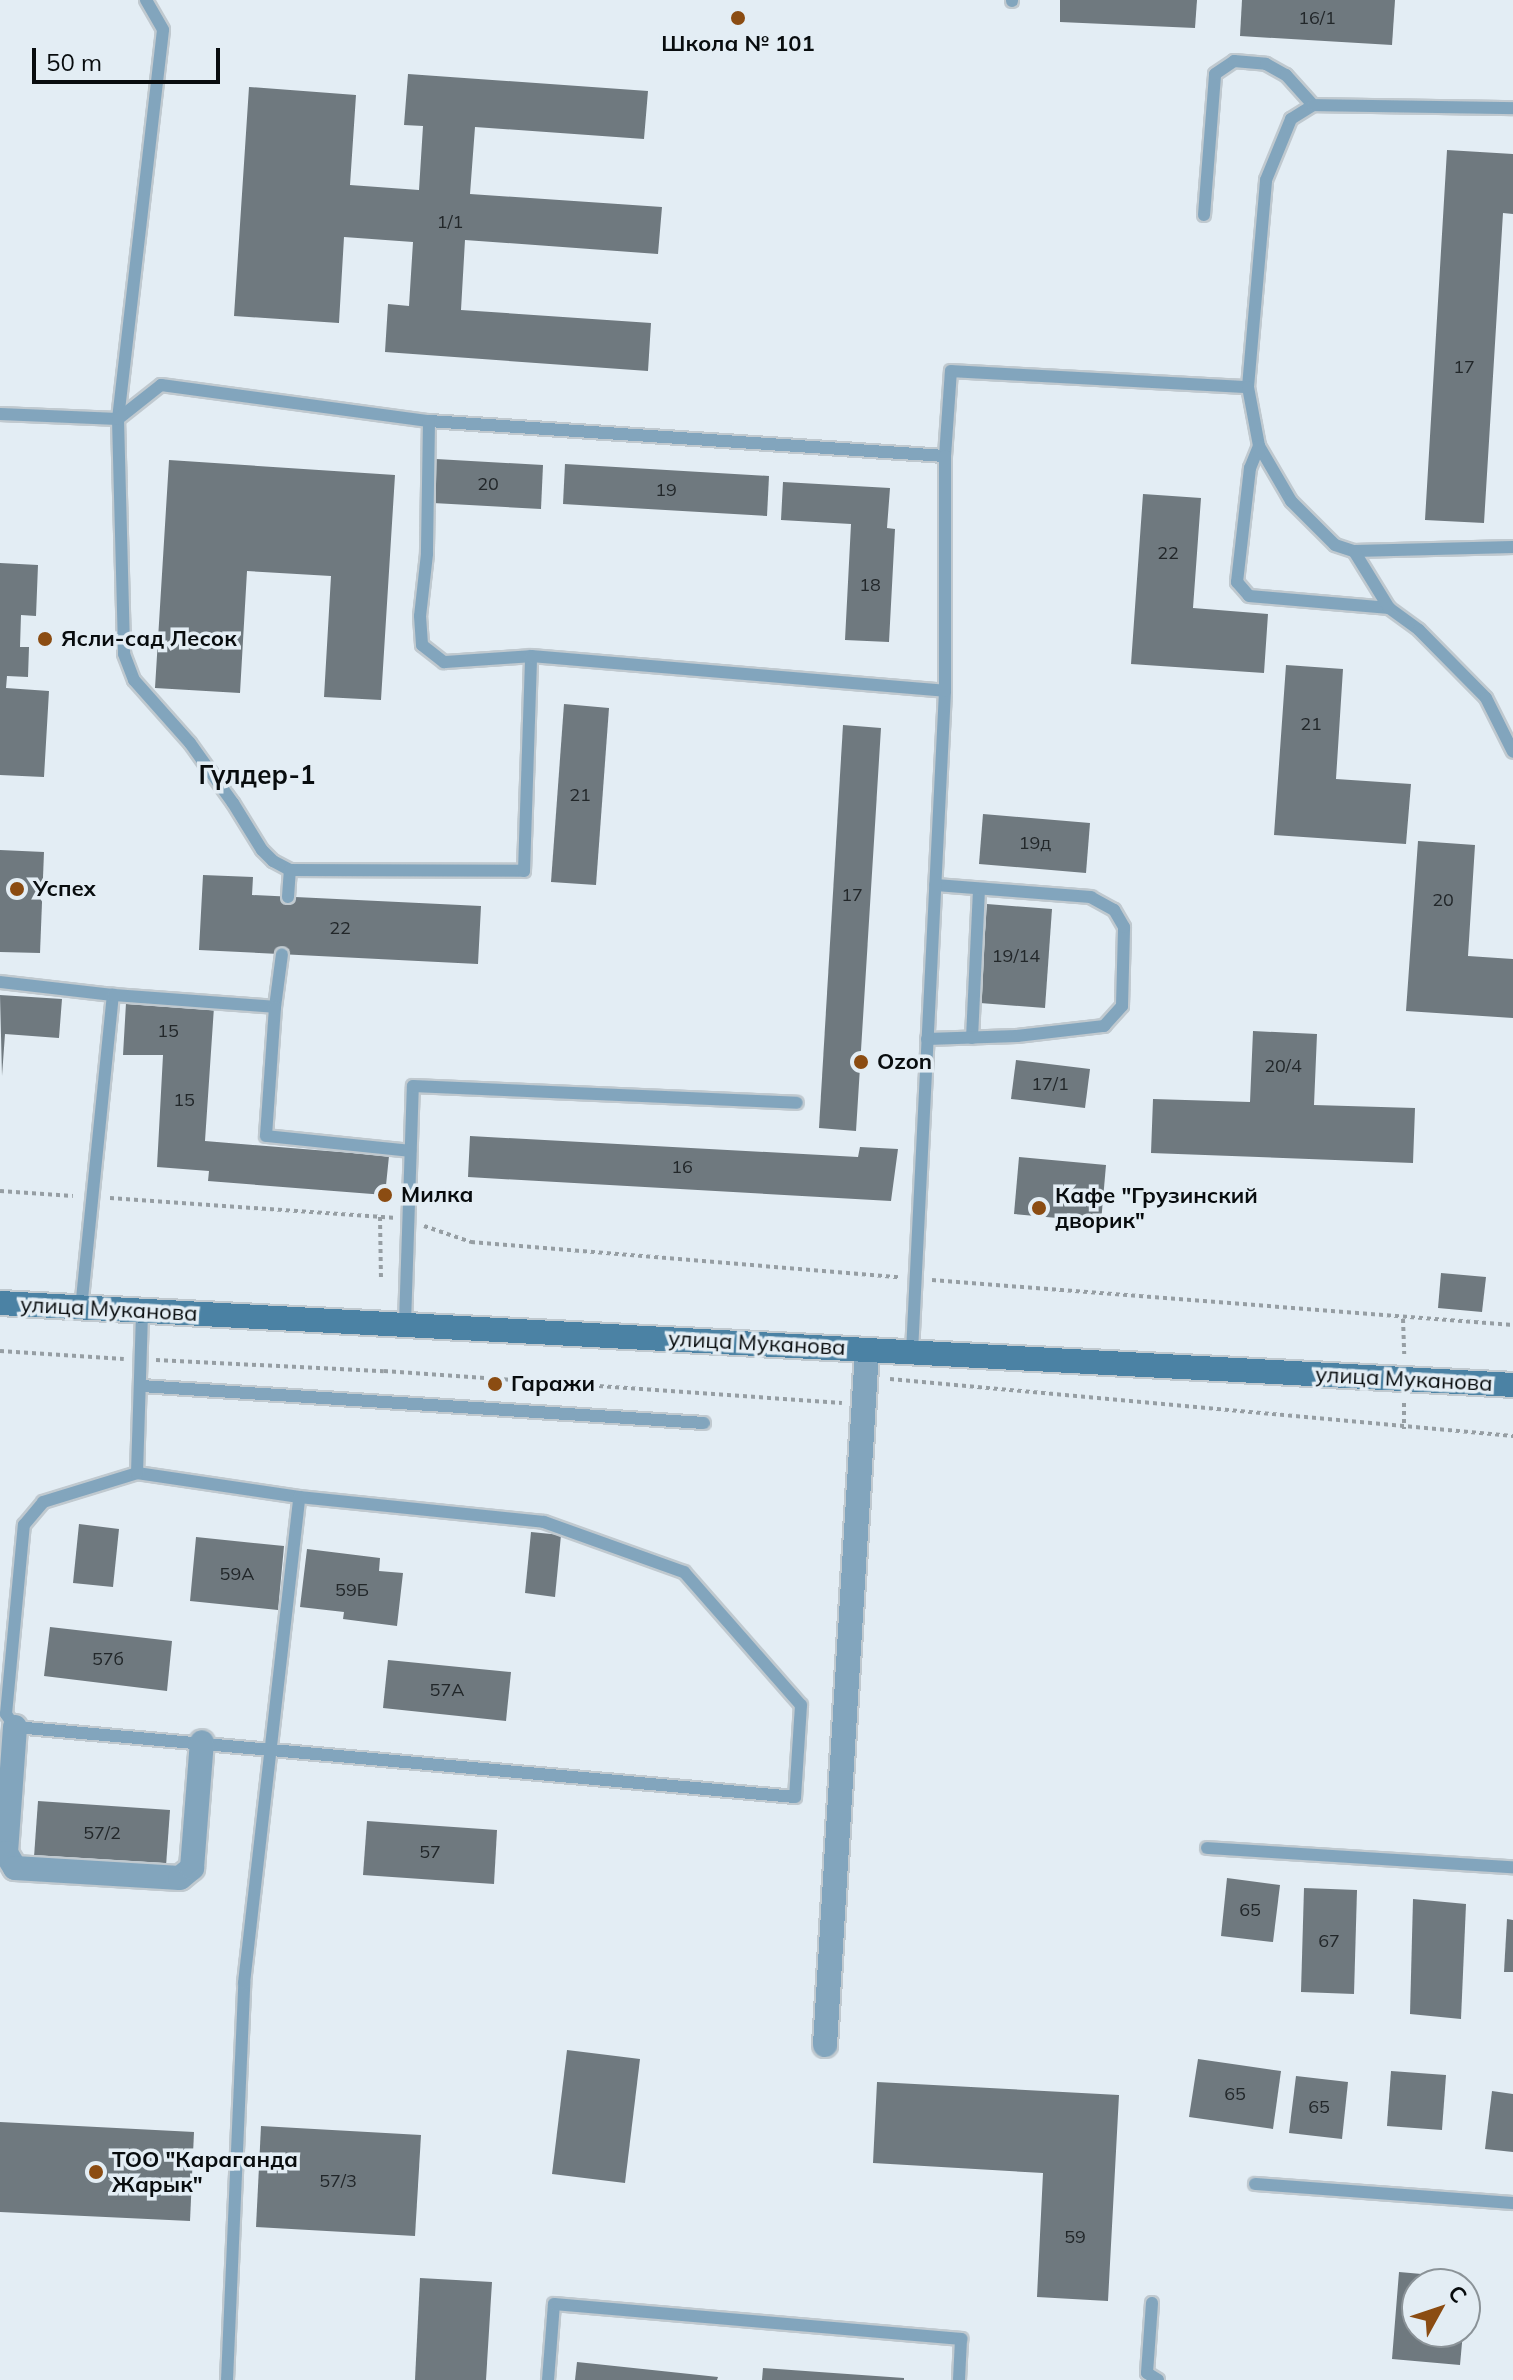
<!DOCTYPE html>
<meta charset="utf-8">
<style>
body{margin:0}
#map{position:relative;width:1513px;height:2380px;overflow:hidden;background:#e3edf4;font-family:Mulish,sans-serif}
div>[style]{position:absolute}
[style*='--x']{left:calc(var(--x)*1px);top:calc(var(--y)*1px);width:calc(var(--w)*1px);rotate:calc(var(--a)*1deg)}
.building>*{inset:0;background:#6f797f}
.path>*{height:4px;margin-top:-2px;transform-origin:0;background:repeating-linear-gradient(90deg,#969ea3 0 4px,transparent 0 8px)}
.roads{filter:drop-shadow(2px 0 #c0c9cf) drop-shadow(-2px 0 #c0c9cf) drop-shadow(0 2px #c0c9cf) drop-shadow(0 -2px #c0c9cf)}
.service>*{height:12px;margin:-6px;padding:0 6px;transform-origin:6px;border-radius:6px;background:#82a5bd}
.minor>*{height:24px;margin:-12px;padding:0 12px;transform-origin:12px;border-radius:12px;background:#82a5bd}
.secondary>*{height:24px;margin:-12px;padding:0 12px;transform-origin:12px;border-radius:12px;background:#4b82a4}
.dots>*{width:22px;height:22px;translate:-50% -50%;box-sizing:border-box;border:4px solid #e3edf4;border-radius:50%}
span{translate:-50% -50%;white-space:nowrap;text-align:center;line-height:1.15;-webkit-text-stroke:7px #e3edf4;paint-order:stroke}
.number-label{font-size:18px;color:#22272a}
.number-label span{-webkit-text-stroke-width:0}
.poi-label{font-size:22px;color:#080c0e;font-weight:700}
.left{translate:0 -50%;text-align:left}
.street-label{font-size:22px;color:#080c0e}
.quarter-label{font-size:26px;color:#080c0e;font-weight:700}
.north{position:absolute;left:1401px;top:2268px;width:80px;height:80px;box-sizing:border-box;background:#e3edf4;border:2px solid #8b9398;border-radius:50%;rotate:50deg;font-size:22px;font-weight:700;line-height:32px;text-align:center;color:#080c0e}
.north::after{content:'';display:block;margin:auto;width:28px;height:36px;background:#8b4c12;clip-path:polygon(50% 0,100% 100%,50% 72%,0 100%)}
.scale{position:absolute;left:32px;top:48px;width:188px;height:36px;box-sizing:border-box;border:4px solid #080c0e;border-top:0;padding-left:10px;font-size:24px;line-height:28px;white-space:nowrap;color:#080c0e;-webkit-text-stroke:6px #e3edf4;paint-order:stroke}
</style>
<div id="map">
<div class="building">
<div style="clip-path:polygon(1060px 0,1197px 0,1195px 28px,1060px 22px)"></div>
<div style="clip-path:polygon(1242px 0,1395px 0,1392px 45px,1240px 36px)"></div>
<div style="clip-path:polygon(408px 74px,648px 91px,644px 139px,475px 127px,470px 194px,662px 207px,658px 254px,465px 240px,461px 310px,651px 323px,648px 371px,385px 352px,388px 304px,409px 306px,413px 242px,344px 237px,339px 323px,234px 316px,249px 87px,356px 95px,350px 185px,419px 190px,423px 126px,404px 125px)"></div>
<div style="clip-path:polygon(1447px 150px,1513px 154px,1513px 214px,1503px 213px,1484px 523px,1425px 520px)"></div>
<div style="clip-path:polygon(436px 459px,543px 465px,541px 509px,433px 503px)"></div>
<div style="clip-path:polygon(169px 460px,395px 475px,381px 700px,324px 697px,331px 576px,247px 571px,240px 693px,155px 688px)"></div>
<div style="clip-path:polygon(565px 464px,769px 476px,767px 516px,563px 504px)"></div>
<div style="clip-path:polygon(783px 482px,890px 488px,887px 528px,895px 529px,889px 642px,845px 640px,851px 524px,781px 520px)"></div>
<div style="clip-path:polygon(1143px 494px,1201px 498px,1193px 608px,1268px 614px,1264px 673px,1131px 664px)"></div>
<div style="clip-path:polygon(0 563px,38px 565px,36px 616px,21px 615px,20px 647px,29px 647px,28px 677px,7px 676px,6px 688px,49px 691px,44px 777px,0 775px)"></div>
<div style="clip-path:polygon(1286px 665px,1343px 669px,1336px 779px,1411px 784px,1406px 844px,1274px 835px)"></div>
<div style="clip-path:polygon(564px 704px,609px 708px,596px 885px,551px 882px)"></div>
<div style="clip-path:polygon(843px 725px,881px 728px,856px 1131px,819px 1128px)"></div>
<div style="clip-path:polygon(983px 814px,1090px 823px,1086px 873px,979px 864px)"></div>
<div style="clip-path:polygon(1418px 841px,1475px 845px,1468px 956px,1513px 959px,1513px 1018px,1406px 1011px)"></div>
<div style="clip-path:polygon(0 850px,44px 852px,40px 953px,0 952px)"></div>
<div style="clip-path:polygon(203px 875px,253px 877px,252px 895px,481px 906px,478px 964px,199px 950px)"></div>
<div style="clip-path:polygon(987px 904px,1052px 909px,1045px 1008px,980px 1003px)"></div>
<div style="clip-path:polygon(0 995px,62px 999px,59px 1038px,5px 1034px,2px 1076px)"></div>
<div style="clip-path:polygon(126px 1003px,214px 1007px,205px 1141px,389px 1156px,385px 1195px,208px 1181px,209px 1171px,157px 1167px,163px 1055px,123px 1055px)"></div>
<div style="clip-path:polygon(1253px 1031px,1317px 1034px,1314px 1105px,1415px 1108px,1413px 1163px,1151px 1153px,1153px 1099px,1250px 1102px)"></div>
<div style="clip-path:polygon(1016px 1060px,1090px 1069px,1085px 1108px,1011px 1099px)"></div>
<div style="clip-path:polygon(470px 1136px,858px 1157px,860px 1147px,898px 1149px,891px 1201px,468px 1177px)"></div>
<div style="clip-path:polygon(1019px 1157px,1106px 1165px,1101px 1222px,1014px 1214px)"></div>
<div style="clip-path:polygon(1441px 1273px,1486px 1277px,1482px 1312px,1438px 1308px)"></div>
<div style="clip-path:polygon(79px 1524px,119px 1529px,113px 1587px,73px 1583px)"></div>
<div style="clip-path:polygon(531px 1532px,561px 1535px,555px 1597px,525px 1593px)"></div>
<div style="clip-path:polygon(196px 1537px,284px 1546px,278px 1610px,190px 1601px)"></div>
<div style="clip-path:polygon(307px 1549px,380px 1558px,379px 1571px,403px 1573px,397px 1626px,343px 1619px,344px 1612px,300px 1607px)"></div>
<div style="clip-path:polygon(50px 1627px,172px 1641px,167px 1691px,44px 1676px)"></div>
<div style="clip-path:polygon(388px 1660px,511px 1672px,506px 1721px,383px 1708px)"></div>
<div style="clip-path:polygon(38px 1801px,170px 1810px,166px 1866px,34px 1857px)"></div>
<div style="clip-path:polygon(367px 1821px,497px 1830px,494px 1884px,363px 1875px)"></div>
<div style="clip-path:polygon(1227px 1878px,1280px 1885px,1273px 1942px,1221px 1936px)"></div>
<div style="clip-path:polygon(1304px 1888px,1357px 1890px,1354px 1994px,1301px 1992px)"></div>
<div style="clip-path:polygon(1413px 1899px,1466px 1904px,1461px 2019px,1410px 2014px)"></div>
<div style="clip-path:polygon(1507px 1919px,1513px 1920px,1513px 1972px,1504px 1972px)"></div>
<div style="clip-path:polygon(567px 2050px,640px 2059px,625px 2183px,552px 2174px)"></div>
<div style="clip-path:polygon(1198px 2059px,1281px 2071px,1273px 2129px,1189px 2117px)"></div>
<div style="clip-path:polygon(1391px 2071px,1446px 2075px,1442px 2130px,1387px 2126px)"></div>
<div style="clip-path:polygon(1296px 2076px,1348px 2082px,1342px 2139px,1289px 2133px)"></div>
<div style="clip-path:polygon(877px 2082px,1119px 2095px,1108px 2301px,1037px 2297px,1043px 2173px,873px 2163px)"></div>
<div style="clip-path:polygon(1492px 2091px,1513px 2094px,1513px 2152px,1485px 2149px)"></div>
<div style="clip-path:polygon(0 2122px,194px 2132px,190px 2221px,0 2212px)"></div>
<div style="clip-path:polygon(261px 2126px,421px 2135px,415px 2236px,256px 2227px)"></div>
<div style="clip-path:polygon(1399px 2272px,1467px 2278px,1467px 2284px,1417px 2284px,1417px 2332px,1463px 2332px,1460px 2365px,1392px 2359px)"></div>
<div style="clip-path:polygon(420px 2278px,492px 2282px,486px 2380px,415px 2380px)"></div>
<div style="clip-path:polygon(577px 2362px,718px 2377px,717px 2380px,575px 2380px)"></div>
<div style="clip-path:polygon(763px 2368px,904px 2378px,904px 2380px,762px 2380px)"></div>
</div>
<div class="path">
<div style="--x:0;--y:1191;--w:73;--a:3.9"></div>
<div style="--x:110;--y:1198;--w:284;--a:4"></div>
<div style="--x:380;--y:1217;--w:62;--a:89.1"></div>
<div style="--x:424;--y:1226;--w:50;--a:18.8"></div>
<div style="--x:471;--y:1242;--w:429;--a:4.7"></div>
<div style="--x:932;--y:1280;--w:583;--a:4.43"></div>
<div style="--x:1403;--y:1319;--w:35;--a:88"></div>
<div style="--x:0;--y:1351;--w:124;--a:3.7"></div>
<div style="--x:156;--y:1360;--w:228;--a:2.8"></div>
<div style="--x:384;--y:1371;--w:459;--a:4"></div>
<div style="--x:890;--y:1379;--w:626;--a:5.23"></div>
<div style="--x:1404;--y:1403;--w:26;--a:90"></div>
</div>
<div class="roads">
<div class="service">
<div style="--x:146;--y:0;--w:34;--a:60"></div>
<div style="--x:163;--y:30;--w:392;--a:96.6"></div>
<div style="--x:118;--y:419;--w:235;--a:88.5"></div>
<div style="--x:124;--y:654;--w:28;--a:69"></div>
<div style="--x:134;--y:680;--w:84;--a:48.4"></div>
<div style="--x:190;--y:743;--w:74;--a:54.4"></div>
<div style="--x:233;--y:803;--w:55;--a:58.3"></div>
<div style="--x:262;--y:850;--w:16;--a:45"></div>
<div style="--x:273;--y:861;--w:19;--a:28"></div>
<div style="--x:1012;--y:1;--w:1;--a:-90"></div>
<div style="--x:1204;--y:215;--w:141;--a:-85.5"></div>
<div style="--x:1215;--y:74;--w:23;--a:-34"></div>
<div style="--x:1234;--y:61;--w:32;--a:5"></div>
<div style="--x:1266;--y:64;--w:23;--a:29"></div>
<div style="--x:1286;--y:75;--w:40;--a:48"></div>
<div style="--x:1248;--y:387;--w:208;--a:-85"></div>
<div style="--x:1266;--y:180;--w:66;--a:-67.7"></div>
<div style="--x:1291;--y:119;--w:26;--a:-32"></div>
<div style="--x:1313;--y:105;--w:200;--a:0.9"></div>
<div style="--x:0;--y:414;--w:118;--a:2.4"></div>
<div style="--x:118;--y:419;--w:55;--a:-38.3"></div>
<div style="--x:161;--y:385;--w:270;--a:7.7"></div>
<div style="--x:429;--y:421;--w:517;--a:3.88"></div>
<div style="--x:945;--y:456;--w:85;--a:-86"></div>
<div style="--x:951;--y:371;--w:297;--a:3.1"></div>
<div style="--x:1248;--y:387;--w:60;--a:79.4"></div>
<div style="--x:1259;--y:446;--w:64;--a:59.8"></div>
<div style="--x:1291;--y:501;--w:62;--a:45"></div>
<div style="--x:1335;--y:545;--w:20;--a:18"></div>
<div style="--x:1354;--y:551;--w:159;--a:-1.4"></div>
<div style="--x:429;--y:421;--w:133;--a:90.9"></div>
<div style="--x:427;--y:554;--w:62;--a:96.4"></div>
<div style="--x:420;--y:616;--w:29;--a:86"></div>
<div style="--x:422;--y:645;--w:28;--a:38"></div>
<div style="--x:444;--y:662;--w:87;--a:-3.9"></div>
<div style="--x:1259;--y:446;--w:24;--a:112"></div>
<div style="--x:1250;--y:468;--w:115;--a:96.5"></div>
<div style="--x:1237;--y:582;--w:18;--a:49"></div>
<div style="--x:1249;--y:596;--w:141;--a:4.9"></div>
<div style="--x:1354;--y:551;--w:67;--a:58.4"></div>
<div style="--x:1389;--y:608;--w:37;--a:36"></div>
<div style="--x:1419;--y:630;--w:95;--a:45.4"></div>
<div style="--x:1486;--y:698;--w:60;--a:63.4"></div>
<div style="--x:288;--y:897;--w:27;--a:-86"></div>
<div style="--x:290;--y:870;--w:234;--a:0.2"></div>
<div style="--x:524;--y:871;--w:215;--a:-88.1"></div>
<div style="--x:531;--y:656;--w:415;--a:4.8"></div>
<div style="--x:0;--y:982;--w:114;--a:6.6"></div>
<div style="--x:275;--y:1007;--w:53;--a:-82.5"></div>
<div style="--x:972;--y:1038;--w:149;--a:-87.3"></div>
<div style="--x:927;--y:1039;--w:90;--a:-1.9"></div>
<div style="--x:1017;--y:1036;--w:88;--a:-6.6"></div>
<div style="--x:1104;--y:1026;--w:27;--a:-48"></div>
<div style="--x:1122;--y:1006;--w:79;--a:-88.5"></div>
<div style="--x:1124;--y:927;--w:20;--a:-120"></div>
<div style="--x:1114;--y:910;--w:26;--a:-151"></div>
<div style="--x:1091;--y:897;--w:156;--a:-175.6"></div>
<div style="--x:81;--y:1309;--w:316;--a:-84.2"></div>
<div style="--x:113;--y:995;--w:162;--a:4.2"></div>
<div style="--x:275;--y:1007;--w:129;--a:94"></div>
<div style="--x:266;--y:1136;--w:145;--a:5.9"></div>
<div style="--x:405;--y:1323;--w:237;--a:-88.1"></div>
<div style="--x:413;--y:1086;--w:384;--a:2.5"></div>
<div style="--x:912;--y:1352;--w:662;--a:-87.14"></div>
<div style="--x:945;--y:691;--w:235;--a:-90"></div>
<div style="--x:141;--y:1386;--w:564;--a:3.76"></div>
<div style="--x:137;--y:1473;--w:164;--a:8.4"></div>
<div style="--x:299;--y:1497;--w:246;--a:5.8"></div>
<div style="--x:544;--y:1522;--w:149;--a:19.7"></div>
<div style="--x:684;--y:1572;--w:177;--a:48.7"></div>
<div style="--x:801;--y:1705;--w:92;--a:93.7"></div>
<div style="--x:795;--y:1797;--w:783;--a:-174.87"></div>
<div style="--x:15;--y:1727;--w:16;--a:-125"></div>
<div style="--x:6;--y:1714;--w:190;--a:-84.6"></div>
<div style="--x:24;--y:1525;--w:30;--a:-50"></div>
<div style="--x:43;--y:1502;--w:98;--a:-17.1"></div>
<div style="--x:137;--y:1473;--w:161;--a:-88.2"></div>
<div style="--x:1207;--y:1848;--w:307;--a:3.6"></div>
<div style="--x:1255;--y:2184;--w:259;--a:4.2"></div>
<div style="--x:1152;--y:2303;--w:70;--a:94.1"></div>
<div style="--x:1147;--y:2373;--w:13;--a:32"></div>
<div style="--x:227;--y:2380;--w:397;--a:-87.5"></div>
<div style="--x:244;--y:1983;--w:489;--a:-83.5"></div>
<div style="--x:548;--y:2380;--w:76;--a:-85.5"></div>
<div style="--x:554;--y:2304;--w:409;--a:4.9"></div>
<div style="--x:961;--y:2339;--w:41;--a:92.8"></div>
</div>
<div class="minor">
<div style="--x:15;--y:1727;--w:126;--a:94.1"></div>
<div style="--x:6;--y:1853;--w:17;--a:59"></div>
<div style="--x:15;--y:1868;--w:165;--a:3.5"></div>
<div style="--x:180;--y:1878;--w:16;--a:-40"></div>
<div style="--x:192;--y:1868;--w:126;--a:-85.5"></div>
<div style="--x:825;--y:2045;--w:696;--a:-86.54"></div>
</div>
<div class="secondary">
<div style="--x:0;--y:1303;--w:1515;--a:3.1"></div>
</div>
</div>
<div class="dots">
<div style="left:738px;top:18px;background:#8b4c12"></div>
<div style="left:45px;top:639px;background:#8b4c12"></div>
<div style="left:17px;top:889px;background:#8b4c12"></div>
<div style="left:861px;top:1062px;background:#8b4c12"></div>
<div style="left:385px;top:1195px;background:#8b4c12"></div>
<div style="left:1039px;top:1208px;background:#8b4c12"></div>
<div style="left:495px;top:1384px;background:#8b4c12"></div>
<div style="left:96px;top:2172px;background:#8b4c12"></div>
</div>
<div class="number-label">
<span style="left:1317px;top:18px">16/1</span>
<span style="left:450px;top:222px">1/1</span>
<span style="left:1464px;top:367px">17</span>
<span style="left:488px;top:484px">20</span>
<span style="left:666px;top:490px">19</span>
<span style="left:1168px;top:553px">22</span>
<span style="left:870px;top:585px">18</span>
<span style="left:1311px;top:724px">21</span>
<span style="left:580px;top:795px">21</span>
<span style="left:1035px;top:843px">19д</span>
<span style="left:852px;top:895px">17</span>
<span style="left:1443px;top:900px">20</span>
<span style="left:340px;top:928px">22</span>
<span style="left:1016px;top:956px">19/14</span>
<span style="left:168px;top:1031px">15</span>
<span style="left:1283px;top:1066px">20/4</span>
<span style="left:1050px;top:1084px">17/1</span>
<span style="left:184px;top:1100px">15</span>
<span style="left:682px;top:1167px">16</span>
<span style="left:237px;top:1574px">59A</span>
<span style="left:352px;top:1590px">59Б</span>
<span style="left:108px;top:1659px">57б</span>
<span style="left:447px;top:1690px">57A</span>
<span style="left:102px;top:1833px">57/2</span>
<span style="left:430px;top:1852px">57</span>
<span style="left:1250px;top:1910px">65</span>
<span style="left:1329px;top:1941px">67</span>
<span style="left:1235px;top:2094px">65</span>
<span style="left:1319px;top:2107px">65</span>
<span style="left:338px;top:2181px">57/3</span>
<span style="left:1075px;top:2237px">59</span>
</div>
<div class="poi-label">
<span style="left:738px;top:44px">Школа № 101</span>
<span class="left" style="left:61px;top:639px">Ясли-сад Лесок</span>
<span class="left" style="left:33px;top:889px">Успех</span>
<span class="left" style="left:877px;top:1062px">Ozon</span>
<span class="left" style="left:401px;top:1195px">Милка</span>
<span class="left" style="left:1055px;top:1208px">Кафе "Грузинский<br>дворик"</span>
<span class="left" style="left:511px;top:1384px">Гаражи</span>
<span class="left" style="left:112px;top:2172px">ТОО "Караганда<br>Жарык"</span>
</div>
<div class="street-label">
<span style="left:109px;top:1309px;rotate:3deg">улица Муканова</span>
<span style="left:757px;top:1343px;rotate:3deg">улица Муканова</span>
<span style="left:1404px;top:1379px;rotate:3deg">улица Муканова</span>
</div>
<div class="quarter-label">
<span style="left:257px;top:775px">Гүлдер-1</span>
</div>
<div class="north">С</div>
<div class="scale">50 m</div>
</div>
